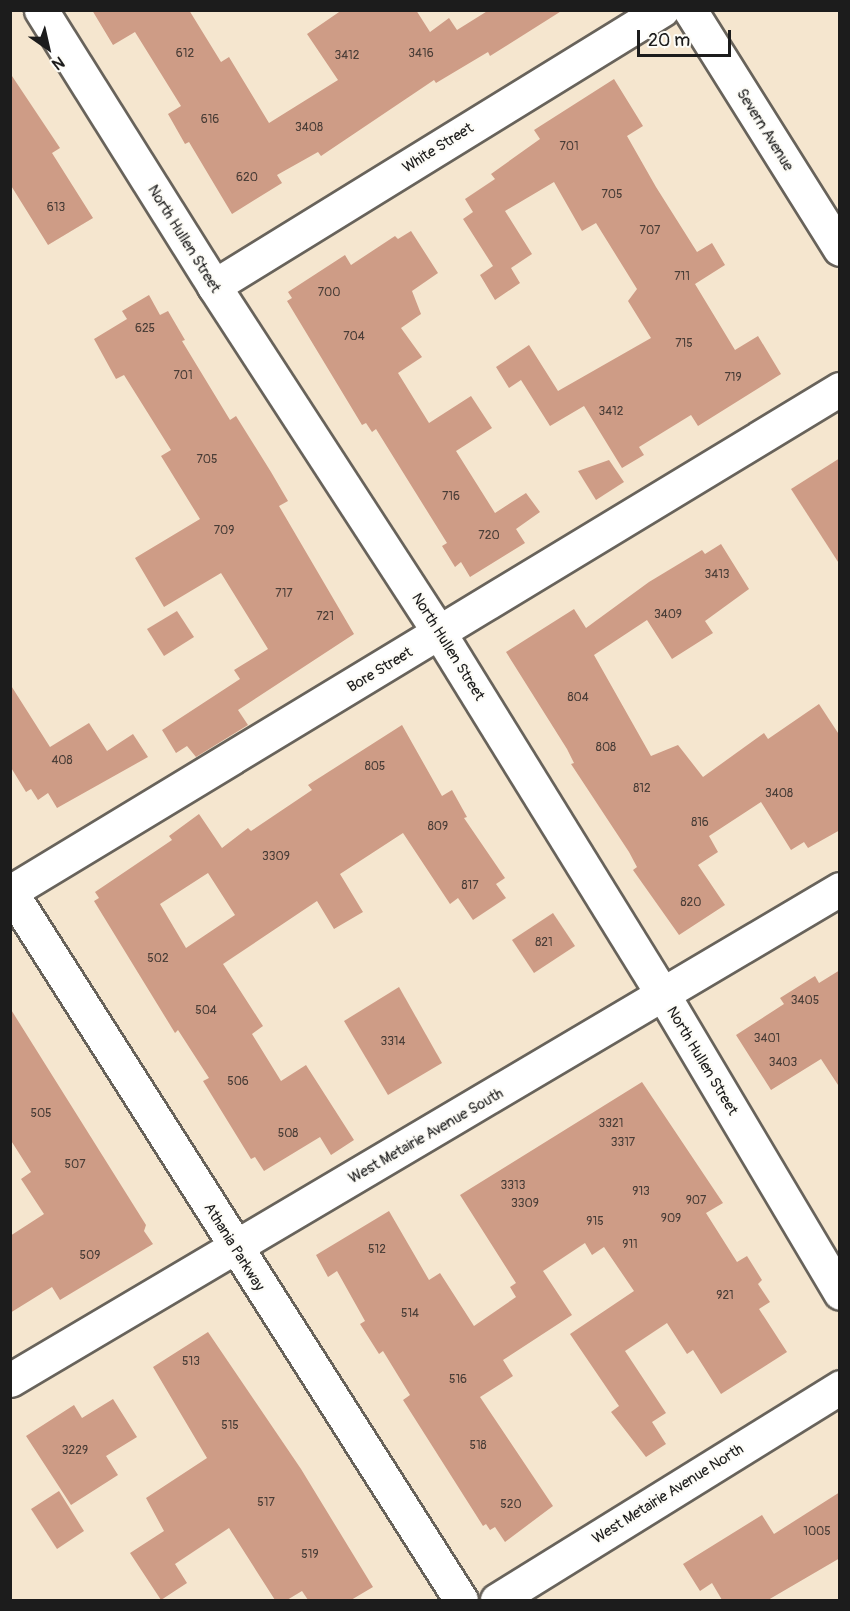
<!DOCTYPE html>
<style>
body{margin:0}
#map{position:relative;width:850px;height:1611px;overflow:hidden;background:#f5e6cf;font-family:Pangolin,sans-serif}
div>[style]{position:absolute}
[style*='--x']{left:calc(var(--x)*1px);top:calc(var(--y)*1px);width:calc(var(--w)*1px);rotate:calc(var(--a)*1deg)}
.building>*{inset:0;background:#ce9c86}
.roads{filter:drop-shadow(2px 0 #68635b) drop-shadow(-2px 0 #68635b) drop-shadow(0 2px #68635b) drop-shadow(0 -2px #68635b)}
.minor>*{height:33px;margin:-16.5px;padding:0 16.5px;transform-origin:16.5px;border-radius:16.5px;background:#fff}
.tertiary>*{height:33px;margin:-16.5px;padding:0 16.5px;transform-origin:16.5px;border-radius:16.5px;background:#fff}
.secondary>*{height:33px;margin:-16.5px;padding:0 16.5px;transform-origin:16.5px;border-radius:16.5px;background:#fff}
span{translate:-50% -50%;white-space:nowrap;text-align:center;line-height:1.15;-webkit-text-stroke:4.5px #fdfcf7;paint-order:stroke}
.number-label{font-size:12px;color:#483c36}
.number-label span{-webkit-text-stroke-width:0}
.street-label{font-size:15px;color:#1c1c1c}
.frame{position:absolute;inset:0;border:12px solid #1c1c1c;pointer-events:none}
.north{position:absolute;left:18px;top:18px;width:60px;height:60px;-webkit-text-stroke:4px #fdfcf7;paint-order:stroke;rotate:146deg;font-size:16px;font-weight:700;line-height:24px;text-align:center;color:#1c1c1c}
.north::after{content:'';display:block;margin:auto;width:21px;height:27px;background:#1c1c1c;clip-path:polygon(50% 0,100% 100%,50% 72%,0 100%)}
.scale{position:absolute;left:637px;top:30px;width:94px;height:27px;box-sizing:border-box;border:3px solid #1c1c1c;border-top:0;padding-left:8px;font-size:18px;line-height:21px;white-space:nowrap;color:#1c1c1c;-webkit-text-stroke:4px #fdfcf7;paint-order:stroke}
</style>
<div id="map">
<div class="building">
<div style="clip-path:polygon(92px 10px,189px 10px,221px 62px,229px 57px,269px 123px,338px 80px,307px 34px,342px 10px,416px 10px,430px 32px,449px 18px,457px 30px,489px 10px,563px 10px,490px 56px,488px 52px,436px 83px,434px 80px,321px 156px,318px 152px,277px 175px,282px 183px,232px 214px,189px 142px,185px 144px,168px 114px,181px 106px,135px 32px,113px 45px)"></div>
<div style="clip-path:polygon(10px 73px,60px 148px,52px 153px,93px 218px,48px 245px,10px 184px)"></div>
<div style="clip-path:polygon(614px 79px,643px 126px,627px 136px,656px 187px,697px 252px,712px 243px,725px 265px,695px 284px,735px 350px,758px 336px,781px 374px,698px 426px,691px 415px,639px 447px,644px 455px,622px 468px,584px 406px,550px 426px,521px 380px,509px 388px,496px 367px,529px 345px,558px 391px,651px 338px,628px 301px,637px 289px,596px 223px,582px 231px,554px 182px,505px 211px,532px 254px,511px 268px,520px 283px,495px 300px,480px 275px,493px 266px,463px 219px,473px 212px,465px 199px,495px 179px,491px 174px,540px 139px,534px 130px)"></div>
<div style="clip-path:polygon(411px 231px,438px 273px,412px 291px,421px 314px,401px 328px,422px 357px,398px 373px,429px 423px,471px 396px,492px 428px,456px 451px,495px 513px,526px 493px,540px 512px,516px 529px,525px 543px,470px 577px,461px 562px,455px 567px,442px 546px,447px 543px,376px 429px,372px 432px,366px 423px,362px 425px,287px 301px,292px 298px,288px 292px,345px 255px,351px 265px,395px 236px,398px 239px)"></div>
<div style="clip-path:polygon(149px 295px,160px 315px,168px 311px,185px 340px,182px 341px,230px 420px,236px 416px,271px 472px,288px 501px,279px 506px,354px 634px,238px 710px,248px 725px,196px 757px,187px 746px,176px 753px,162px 730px,240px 679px,234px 670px,268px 649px,221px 573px,164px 607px,135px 558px,200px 519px,161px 456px,171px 450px,124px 375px,116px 379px,94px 339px,127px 319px,122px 311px)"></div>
<div style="clip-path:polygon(840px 458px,840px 565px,791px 489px)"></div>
<div style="clip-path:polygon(609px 460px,624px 482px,596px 500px,578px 471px)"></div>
<div style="clip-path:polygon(721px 544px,749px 589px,705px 621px,713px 633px,672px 659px,647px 620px,594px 655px,651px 756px,678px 745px,703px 777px,764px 733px,768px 739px,819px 704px,840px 736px,840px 830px,808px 848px,804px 842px,791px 850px,761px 802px,709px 836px,718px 852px,698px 865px,725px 905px,679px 935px,633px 870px,637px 867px,629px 852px,571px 764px,574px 763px,567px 749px,506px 652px,574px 609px,586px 628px,649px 582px,702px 550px,705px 554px)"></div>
<div style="clip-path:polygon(177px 611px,194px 637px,164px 656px,147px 629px)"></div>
<div style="clip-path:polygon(10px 684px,50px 747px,89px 723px,107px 751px,133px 734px,148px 757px,57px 808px,48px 793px,38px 800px,31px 789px,26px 792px,10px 766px)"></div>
<div style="clip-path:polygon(evenodd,402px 725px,442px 796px,452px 790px,467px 817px,464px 818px,505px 878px,496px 884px,506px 898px,473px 920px,458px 898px,450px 904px,403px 833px,340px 874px,363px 912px,334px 929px,317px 901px,223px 964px,263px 1026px,252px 1034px,281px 1081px,306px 1065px,354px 1140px,331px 1155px,320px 1137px,264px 1171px,255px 1157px,251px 1159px,203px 1081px,209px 1078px,178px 1030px,175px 1033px,94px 901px,99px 898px,95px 892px,172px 840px,169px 836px,199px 814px,222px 848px,248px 828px,251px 831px,312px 790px,308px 785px,402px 725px,208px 873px,235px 915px,186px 948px,160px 904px,208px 873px)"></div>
<div style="clip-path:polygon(553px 913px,575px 946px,534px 973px,512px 940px)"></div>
<div style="clip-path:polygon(840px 970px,840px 1088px,821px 1059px,771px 1090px,736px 1035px,784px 1004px,780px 998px,815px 976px,819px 983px)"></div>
<div style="clip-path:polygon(399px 987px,442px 1063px,388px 1095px,344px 1021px)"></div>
<div style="clip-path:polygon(10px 1008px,146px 1225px,144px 1231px,153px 1244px,60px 1300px,52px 1287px,10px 1313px,10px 1236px,44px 1214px,21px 1179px,31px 1172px,10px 1139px)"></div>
<div style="clip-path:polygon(642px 1082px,723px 1203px,706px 1213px,737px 1262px,747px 1256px,762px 1280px,758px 1284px,770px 1302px,759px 1309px,787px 1352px,721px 1394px,693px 1350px,687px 1354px,667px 1323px,625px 1351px,666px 1413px,652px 1422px,666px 1444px,646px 1457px,611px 1412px,619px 1406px,570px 1334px,634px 1291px,604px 1247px,592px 1255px,585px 1243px,543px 1271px,572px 1315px,503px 1360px,513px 1376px,480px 1397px,553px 1506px,505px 1542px,495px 1527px,490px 1530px,486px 1524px,483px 1526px,403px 1400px,410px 1395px,383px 1351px,379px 1354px,360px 1324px,365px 1321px,337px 1271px,328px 1277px,316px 1255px,389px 1211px,429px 1280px,440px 1273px,474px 1326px,516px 1297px,510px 1287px,516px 1283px,460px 1195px)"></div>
<div style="clip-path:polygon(208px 1332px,301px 1469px,373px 1587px,351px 1600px,308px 1600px,302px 1591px,287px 1600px,275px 1600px,229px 1528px,175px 1564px,187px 1583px,161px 1600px,130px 1553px,164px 1531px,146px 1498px,207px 1458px,153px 1367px)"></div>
<div style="clip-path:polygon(113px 1399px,137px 1437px,106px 1456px,118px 1475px,71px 1505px,26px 1436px,74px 1405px,82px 1418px)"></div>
<div style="clip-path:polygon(59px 1491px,84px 1531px,57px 1549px,31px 1509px)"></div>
<div style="clip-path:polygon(840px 1492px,840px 1558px,768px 1600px,722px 1600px,712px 1583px,700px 1591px,683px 1564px,762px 1515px,774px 1534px)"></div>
</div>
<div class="roads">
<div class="minor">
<div style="--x:41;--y:10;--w:326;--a:57.9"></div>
<div style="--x:214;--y:286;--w:415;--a:57"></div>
<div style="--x:440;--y:634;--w:426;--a:58.3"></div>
<div style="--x:664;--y:996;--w:345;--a:59.3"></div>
<div style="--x:214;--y:286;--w:526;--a:-31.64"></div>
<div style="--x:10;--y:891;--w:840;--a:57.54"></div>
<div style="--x:10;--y:892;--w:971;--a:-31.22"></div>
</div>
<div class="tertiary">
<div style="--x:690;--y:10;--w:282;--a:57.9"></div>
</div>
<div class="secondary">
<div style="--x:10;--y:1380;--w:964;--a:-30.61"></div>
<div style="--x:497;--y:1600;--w:404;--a:-31.8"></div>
</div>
</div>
<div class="number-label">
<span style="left:185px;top:54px">612</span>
<span style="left:421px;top:54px">3416</span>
<span style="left:347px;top:56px">3412</span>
<span style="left:210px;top:120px">616</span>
<span style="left:309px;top:128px">3408</span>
<span style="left:569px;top:147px">701</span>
<span style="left:247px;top:178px">620</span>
<span style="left:612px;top:195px">705</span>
<span style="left:56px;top:208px">613</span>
<span style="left:650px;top:231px">707</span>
<span style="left:682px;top:277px">711</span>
<span style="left:329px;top:293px">700</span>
<span style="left:145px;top:329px">625</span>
<span style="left:354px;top:337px">704</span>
<span style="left:684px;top:344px">715</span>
<span style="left:183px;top:376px">701</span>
<span style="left:733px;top:378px">719</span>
<span style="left:611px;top:412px">3412</span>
<span style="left:207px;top:460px">705</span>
<span style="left:451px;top:497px">716</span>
<span style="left:224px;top:531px">709</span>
<span style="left:489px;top:536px">720</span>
<span style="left:717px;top:575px">3413</span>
<span style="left:284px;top:594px">717</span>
<span style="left:668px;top:615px">3409</span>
<span style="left:325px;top:617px">721</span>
<span style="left:578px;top:698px">804</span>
<span style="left:606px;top:748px">808</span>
<span style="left:62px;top:761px">408</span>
<span style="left:375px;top:767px">805</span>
<span style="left:642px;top:789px">812</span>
<span style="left:779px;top:794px">3408</span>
<span style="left:700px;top:823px">816</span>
<span style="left:438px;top:827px">809</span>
<span style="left:276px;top:857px">3309</span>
<span style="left:470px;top:886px">817</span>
<span style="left:691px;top:903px">820</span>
<span style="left:544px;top:943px">821</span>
<span style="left:158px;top:959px">502</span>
<span style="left:805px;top:1001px">3405</span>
<span style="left:206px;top:1011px">504</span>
<span style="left:767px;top:1039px">3401</span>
<span style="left:393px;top:1042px">3314</span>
<span style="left:783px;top:1063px">3403</span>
<span style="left:238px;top:1082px">506</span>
<span style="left:41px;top:1114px">505</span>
<span style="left:611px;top:1124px">3321</span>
<span style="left:288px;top:1134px">508</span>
<span style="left:623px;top:1143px">3317</span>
<span style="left:75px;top:1165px">507</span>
<span style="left:513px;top:1186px">3313</span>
<span style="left:641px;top:1192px">913</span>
<span style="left:696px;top:1201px">907</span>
<span style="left:525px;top:1204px">3309</span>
<span style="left:671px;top:1219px">909</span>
<span style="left:595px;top:1222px">915</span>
<span style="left:630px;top:1245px">911</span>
<span style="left:377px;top:1250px">512</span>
<span style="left:90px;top:1256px">509</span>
<span style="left:725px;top:1296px">921</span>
<span style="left:410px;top:1314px">514</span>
<span style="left:191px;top:1362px">513</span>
<span style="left:458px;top:1380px">516</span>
<span style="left:230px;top:1426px">515</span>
<span style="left:478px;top:1446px">518</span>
<span style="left:75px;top:1451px">3229</span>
<span style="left:266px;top:1503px">517</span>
<span style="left:511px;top:1505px">520</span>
<span style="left:817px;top:1532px">1005</span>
<span style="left:310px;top:1555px">519</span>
</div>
<div class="street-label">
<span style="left:765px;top:130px;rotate:58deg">Severn Avenue</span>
<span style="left:438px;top:148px;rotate:-32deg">White Street</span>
<span style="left:184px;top:239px;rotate:58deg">North Hullen Street</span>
<span style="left:448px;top:647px;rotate:58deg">North Hullen Street</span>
<span style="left:380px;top:670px;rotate:-31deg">Bore Street</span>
<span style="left:702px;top:1061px;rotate:59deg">North Hullen Street</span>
<span style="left:426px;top:1136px;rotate:-30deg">West Metairie Avenue South</span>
<span style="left:234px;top:1247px;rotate:58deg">Athania Parkway</span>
<span style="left:668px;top:1494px;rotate:-32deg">West Metairie Avenue North</span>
</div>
<div class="frame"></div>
<div class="north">N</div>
<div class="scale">20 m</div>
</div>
